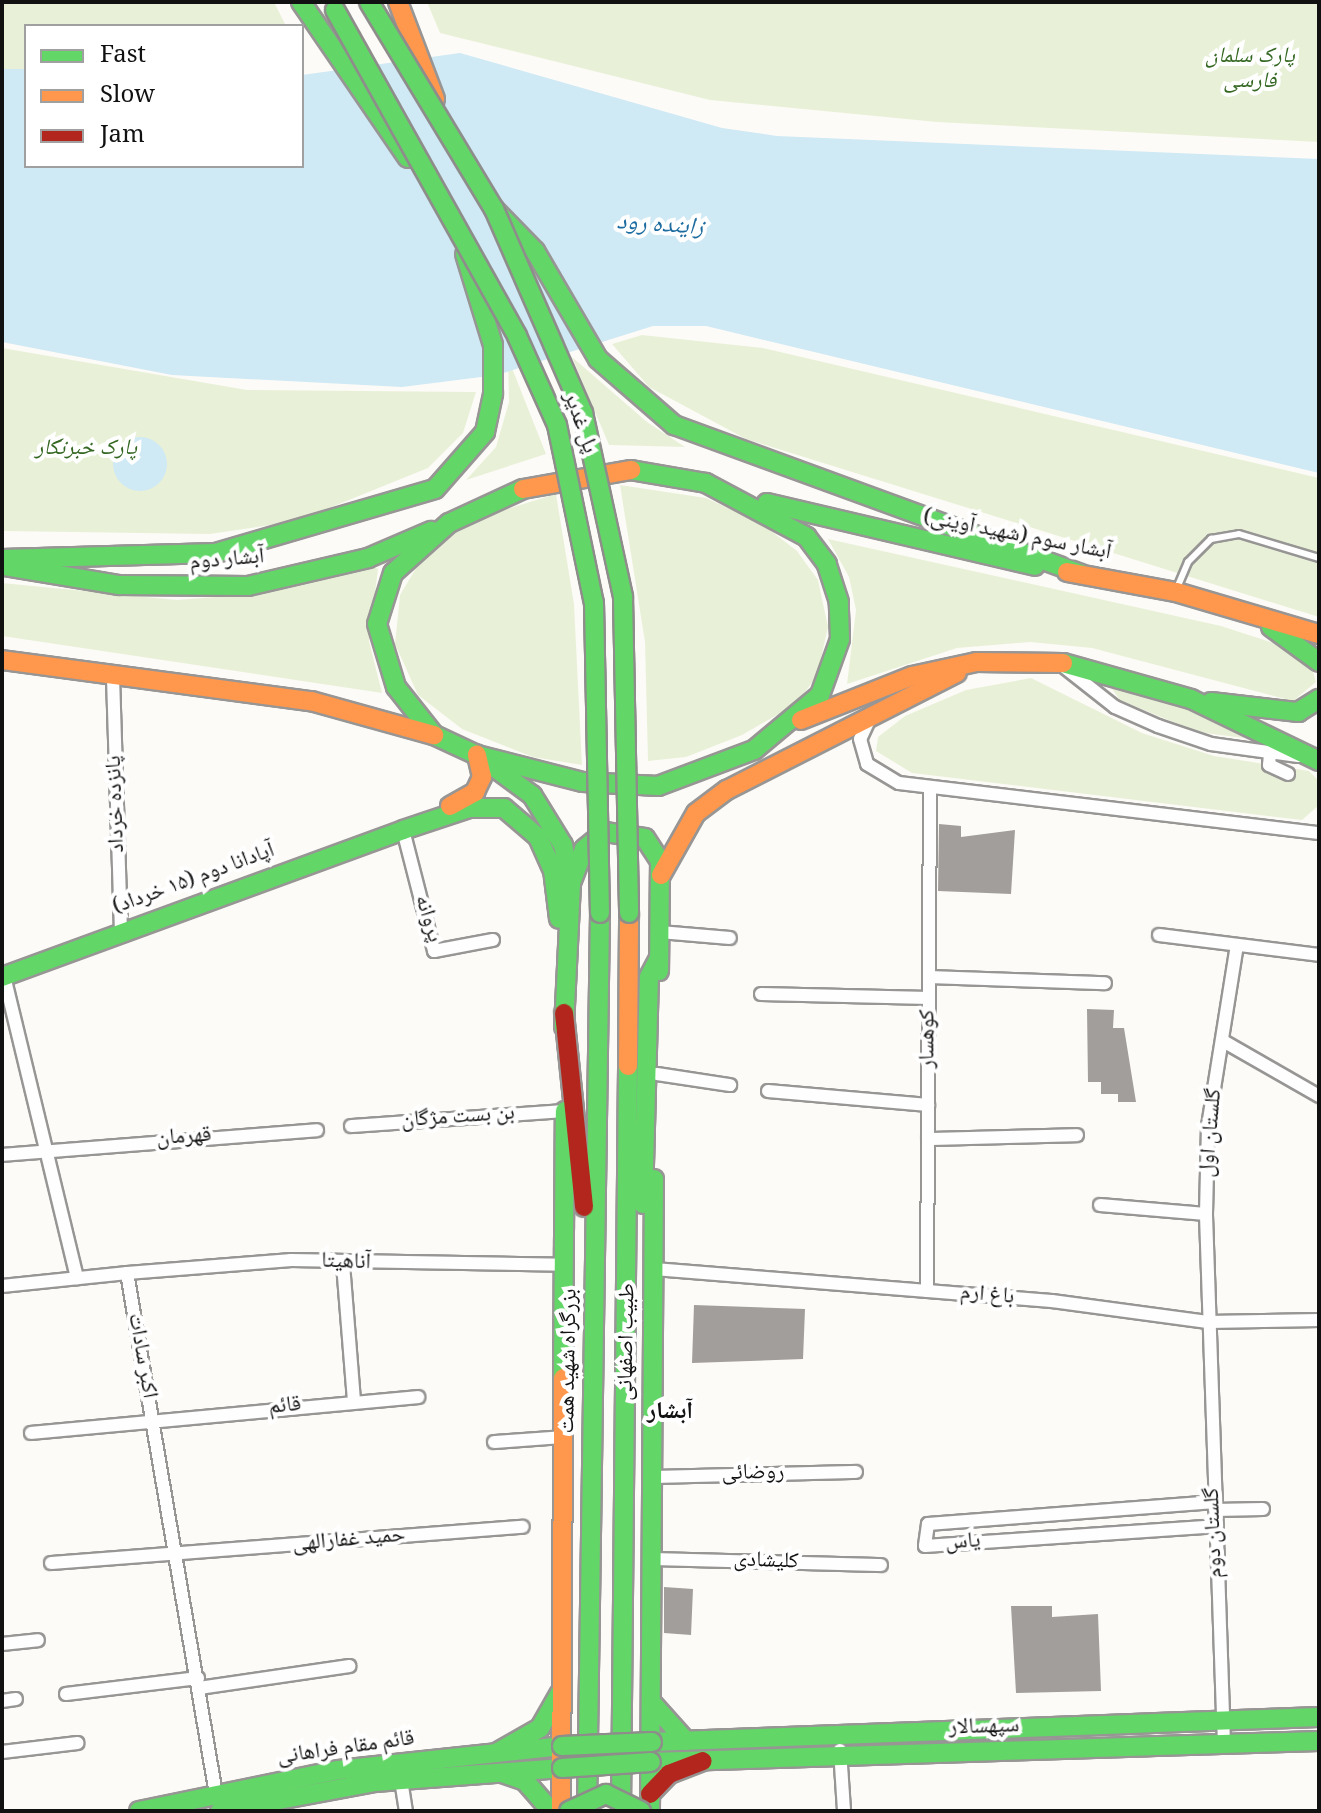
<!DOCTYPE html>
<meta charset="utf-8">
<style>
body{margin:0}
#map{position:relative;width:1321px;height:1813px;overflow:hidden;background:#fdfbf7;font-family:Georgia,"Noto Naskh Arabic",serif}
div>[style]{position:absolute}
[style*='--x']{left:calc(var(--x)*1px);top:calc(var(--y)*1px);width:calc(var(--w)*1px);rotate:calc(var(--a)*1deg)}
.green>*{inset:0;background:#e8f1d8}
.water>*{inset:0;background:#cfe9f5}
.round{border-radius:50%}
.building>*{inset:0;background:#a19e9c}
.roads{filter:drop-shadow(2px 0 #979695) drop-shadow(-2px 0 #979695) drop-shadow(0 2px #979695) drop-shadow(0 -2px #979695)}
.lane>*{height:6px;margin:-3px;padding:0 3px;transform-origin:3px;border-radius:3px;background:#fffefe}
.street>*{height:12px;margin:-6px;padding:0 6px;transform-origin:6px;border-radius:6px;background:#fffefe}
.fast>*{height:18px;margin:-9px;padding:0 9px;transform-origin:9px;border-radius:9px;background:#63d668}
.slow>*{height:18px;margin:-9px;padding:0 9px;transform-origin:9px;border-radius:9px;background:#ff974d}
.jam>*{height:18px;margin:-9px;padding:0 9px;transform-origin:9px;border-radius:9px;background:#b3261e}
.bridges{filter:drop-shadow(2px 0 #8e8d8b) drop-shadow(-2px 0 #8e8d8b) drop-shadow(0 2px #8e8d8b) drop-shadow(0 -2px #8e8d8b)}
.fast-bridge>*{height:18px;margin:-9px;padding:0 9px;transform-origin:9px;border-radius:9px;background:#63d668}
span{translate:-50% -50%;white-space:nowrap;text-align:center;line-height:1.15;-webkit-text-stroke:8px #fff;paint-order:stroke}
.park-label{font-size:22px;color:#346722;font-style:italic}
.street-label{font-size:22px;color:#111}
.water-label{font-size:24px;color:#1d6c9f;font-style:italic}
.neighbourhood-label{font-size:24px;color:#111;font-weight:700}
.frame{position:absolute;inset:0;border:4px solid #111;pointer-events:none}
.legend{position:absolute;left:24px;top:24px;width:280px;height:144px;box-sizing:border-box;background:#fff;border:2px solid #a0a0a0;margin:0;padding:10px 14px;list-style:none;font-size:24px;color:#111}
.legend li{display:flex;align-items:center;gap:16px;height:40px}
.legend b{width:40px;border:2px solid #a0a0a0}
</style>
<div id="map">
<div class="green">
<div style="clip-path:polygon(2px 2px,274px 2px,286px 26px,26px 26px,26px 69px,2px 69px)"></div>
<div style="clip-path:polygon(427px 2px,1319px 2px,1319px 142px,937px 122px,710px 100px,440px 33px)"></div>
<div style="clip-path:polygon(642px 335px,763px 348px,1319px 478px,1319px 617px,746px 439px,649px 387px,612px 344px)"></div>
<div style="clip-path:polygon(2px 348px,247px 390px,476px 392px,463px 433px,428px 468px,297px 521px,210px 534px,2px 531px)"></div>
<div style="clip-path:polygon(572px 357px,647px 422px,685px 447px,609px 445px)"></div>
<div style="clip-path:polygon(508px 358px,546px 454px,466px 480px,496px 447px,509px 402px)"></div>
<div style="clip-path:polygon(620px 485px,706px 498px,762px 524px,797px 551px,818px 580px,828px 627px,817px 676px,796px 704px,742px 735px,686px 757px,648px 761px,645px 642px)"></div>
<div style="clip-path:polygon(556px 494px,574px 604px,582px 765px,533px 757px,462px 729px,418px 695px,395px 644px,400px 595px,424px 555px,471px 520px)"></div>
<div style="clip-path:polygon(828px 539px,1221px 626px,1295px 650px,1310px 662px,1316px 682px,1293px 701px,1092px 648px,1030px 642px,957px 648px,847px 684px,856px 610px,849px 577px)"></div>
<div style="clip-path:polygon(371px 566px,378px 569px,369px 641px,382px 693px,2px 636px,2px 583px,177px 600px,254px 594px)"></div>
<div style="clip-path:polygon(1031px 678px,1142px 733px,1214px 756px,1309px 771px,1319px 781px,1319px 805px,1302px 820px,912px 773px,876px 751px,878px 737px,905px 716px,966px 690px)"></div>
<div style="clip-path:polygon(1110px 686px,1185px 707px,1251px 739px,1197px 732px,1120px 700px)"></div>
</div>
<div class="water">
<div style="clip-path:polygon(460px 53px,722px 128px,777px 136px,1319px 159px,1319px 473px,706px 326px,653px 326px,497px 375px,402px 387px,172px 375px,2px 342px,2px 69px,26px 69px,26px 166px,302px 166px,302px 75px)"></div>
<div class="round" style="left:113px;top:437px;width:54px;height:54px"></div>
</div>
<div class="building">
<div style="clip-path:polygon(939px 824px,961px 826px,961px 837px,1015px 830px,1011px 894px,938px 891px)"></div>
<div style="clip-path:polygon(1087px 1009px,1114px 1010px,1113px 1028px,1124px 1028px,1136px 1102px,1118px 1102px,1118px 1094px,1101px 1094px,1101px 1082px,1088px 1082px)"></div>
<div style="clip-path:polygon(694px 1305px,805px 1309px,803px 1359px,692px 1363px)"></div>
<div style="clip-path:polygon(664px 1587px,693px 1589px,691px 1635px,664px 1633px)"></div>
<div style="clip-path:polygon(1011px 1606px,1052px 1606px,1052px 1617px,1098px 1614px,1101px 1691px,1016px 1693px)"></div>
</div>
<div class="roads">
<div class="lane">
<div style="--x:1177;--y:588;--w:28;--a:-67"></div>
<div style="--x:1188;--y:562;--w:33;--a:-45"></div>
<div style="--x:1211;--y:539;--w:28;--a:-10"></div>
<div style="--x:1239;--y:534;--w:84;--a:16.7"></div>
</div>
<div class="street">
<div style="--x:1063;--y:666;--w:66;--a:38.3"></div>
<div style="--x:1115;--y:707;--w:47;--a:23.8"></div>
<div style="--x:1158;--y:726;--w:56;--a:18.8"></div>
<div style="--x:1211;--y:744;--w:88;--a:7.9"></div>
<div style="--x:113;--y:677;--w:254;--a:88.2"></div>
<div style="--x:870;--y:718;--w:23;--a:115"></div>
<div style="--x:860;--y:739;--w:26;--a:74"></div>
<div style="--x:867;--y:764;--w:37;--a:31"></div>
<div style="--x:899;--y:783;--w:423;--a:6.8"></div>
<div style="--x:1270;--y:754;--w:11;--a:95"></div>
<div style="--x:1269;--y:765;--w:21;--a:25"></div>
<div style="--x:403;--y:830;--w:125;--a:75.6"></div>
<div style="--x:434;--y:951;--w:60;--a:-10.6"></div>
<div style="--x:660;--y:932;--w:70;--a:4.9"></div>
<div style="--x:1159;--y:935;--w:161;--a:7.1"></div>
<div style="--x:4;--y:976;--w:311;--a:76.4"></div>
<div style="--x:929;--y:977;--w:176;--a:2"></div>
<div style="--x:761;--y:994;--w:168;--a:1.4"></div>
<div style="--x:1223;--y:1041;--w:111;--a:29.8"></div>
<div style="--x:657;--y:1074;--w:74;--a:8.6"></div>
<div style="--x:768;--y:1091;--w:161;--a:5"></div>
<div style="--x:351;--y:1126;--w:215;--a:-4"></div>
<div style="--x:928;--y:1139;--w:149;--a:-1.5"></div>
<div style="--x:2;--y:1155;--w:316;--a:-4.5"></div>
<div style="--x:1100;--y:1205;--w:106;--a:4.9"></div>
<div style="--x:343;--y:1264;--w:137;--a:85.4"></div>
<div style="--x:654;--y:1269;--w:399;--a:4.6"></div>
<div style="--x:1052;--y:1301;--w:157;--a:7.7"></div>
<div style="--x:1208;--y:1322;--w:111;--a:-1"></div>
<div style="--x:127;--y:1273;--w:165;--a:-4.5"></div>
<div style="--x:291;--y:1260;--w:274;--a:1"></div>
<div style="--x:2;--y:1286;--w:126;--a:-5.9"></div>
<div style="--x:127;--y:1273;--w:529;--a:80.31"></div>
<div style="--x:927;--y:1291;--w:503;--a:-89.66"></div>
<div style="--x:31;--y:1433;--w:389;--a:-5.3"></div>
<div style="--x:494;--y:1442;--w:69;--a:-4.1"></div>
<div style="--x:650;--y:1477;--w:206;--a:-1.4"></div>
<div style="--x:1215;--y:1502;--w:288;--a:175.6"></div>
<div style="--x:928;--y:1524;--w:22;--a:98"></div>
<div style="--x:925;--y:1546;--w:291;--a:-3.9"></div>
<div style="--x:1215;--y:1510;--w:48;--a:-1.2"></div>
<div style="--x:650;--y:1559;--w:231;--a:1.5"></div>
<div style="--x:51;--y:1563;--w:473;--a:-4.4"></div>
<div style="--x:2;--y:1644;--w:36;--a:-6"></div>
<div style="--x:199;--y:1688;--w:152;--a:-8.3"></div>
<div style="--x:66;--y:1694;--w:133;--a:-6.9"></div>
<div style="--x:2;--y:1701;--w:14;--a:-8"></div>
<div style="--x:1224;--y:1744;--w:530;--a:-91.95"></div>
<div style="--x:1206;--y:1214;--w:88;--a:-88.7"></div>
<div style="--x:1208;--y:1126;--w:183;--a:-80.9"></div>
<div style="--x:840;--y:1750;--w:61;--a:86.2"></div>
<div style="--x:2;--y:1752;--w:76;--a:-6.8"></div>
<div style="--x:401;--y:1780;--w:31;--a:81"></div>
</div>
<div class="fast">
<div style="--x:301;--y:2;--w:189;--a:55.6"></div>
<div style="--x:494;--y:209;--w:59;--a:45.7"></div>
<div style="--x:535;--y:251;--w:125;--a:59.7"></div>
<div style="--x:598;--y:359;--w:101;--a:41"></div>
<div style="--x:674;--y:425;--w:433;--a:20.1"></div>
<div style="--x:523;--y:489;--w:81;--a:155.3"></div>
<div style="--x:449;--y:523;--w:75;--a:138.2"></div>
<div style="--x:393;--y:573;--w:53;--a:107.4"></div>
<div style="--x:377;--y:624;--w:66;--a:73.2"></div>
<div style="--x:396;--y:687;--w:61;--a:51.6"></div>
<div style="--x:434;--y:735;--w:47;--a:24.9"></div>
<div style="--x:477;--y:755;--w:109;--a:14.3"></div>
<div style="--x:583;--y:782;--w:75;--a:3.1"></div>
<div style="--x:658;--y:786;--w:103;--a:-20.6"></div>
<div style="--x:754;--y:750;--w:86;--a:-39.8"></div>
<div style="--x:820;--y:695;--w:59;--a:-70.3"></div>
<div style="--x:840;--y:639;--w:37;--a:-92"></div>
<div style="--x:839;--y:602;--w:40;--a:-108"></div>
<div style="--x:827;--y:564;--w:34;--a:-127"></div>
<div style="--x:807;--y:537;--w:115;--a:-151.9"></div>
<div style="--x:706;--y:483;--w:76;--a:-170.2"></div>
<div style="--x:767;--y:503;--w:275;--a:13.2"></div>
<div style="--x:2;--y:559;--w:214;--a:-1.6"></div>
<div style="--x:216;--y:553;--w:228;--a:-16.3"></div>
<div style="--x:435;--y:489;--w:76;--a:-48.7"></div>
<div style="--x:485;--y:432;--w:40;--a:-78"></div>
<div style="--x:493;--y:393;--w:48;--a:-90"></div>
<div style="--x:493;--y:345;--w:95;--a:-107.1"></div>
<div style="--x:5;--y:566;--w:116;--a:9.5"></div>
<div style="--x:119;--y:585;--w:129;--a:0.4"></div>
<div style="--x:248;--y:586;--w:123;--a:-13.1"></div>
<div style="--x:368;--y:558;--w:69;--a:-23.2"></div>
<div style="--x:1271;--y:627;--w:59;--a:36.1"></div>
<div style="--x:1063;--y:663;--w:133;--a:15.7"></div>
<div style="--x:1191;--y:699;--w:142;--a:25.8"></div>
<div style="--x:1211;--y:702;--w:88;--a:6.6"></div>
<div style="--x:1298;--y:712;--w:25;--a:-32"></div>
<div style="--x:487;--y:762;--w:56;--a:36.3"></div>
<div style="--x:532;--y:795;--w:59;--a:58.2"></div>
<div style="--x:563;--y:845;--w:38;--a:78"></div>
<div style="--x:403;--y:830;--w:70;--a:-18.4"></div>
<div style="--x:469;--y:808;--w:35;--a:0"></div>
<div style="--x:504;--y:808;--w:45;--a:40.5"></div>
<div style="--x:538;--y:837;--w:36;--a:66"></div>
<div style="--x:553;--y:870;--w:49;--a:83"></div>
<div style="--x:2;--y:977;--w:427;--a:-20.1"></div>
<div style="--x:564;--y:1027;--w:144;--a:-87.2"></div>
<div style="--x:571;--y:883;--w:36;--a:-69"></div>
<div style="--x:584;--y:849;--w:27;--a:-39"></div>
<div style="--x:605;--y:832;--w:40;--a:8.5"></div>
<div style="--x:645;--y:838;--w:27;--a:57"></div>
<div style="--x:660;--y:861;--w:110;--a:90.5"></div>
<div style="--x:643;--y:1204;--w:227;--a:-88.5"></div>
<div style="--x:649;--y:977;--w:21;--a:-62"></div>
<div style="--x:563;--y:1378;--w:267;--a:-89.6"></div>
<div style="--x:652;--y:1703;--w:51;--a:48.2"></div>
<div style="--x:652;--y:1742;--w:667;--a:-2.15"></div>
<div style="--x:496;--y:1753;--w:51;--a:-29.6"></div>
<div style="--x:540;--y:1728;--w:40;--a:-60.3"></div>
<div style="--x:651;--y:1762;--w:668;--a:-1.8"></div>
<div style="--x:502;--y:1773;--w:24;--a:19"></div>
<div style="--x:525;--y:1781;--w:40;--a:49"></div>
<div style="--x:139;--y:1811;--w:203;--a:-11.6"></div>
<div style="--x:338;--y:1770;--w:225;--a:-6.1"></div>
<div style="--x:220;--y:1811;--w:158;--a:-10.6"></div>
<div style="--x:375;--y:1782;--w:188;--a:-4.3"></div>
<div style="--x:587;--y:1811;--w:898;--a:-89.17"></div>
<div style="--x:621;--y:1811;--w:745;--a:-89.46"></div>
<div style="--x:650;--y:1811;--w:632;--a:-89.64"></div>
</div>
<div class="slow">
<div style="--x:398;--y:2;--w:104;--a:69.1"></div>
<div style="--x:523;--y:489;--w:110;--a:-10"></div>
<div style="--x:1067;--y:572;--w:111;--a:10.4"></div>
<div style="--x:1176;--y:592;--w:149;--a:16.4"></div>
<div style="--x:2;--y:660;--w:312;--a:7.6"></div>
<div style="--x:311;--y:701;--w:128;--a:15.5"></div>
<div style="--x:801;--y:720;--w:119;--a:-21.6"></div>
<div style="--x:912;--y:676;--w:66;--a:-12.3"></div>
<div style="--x:976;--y:662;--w:87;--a:0.7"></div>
<div style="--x:450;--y:806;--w:29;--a:-29"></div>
<div style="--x:475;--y:792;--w:17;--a:-65"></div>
<div style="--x:482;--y:777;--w:23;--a:-103"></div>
<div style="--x:661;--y:875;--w:71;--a:-60.6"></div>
<div style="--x:696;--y:813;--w:39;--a:-37"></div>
<div style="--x:727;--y:790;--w:258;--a:-27"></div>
<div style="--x:628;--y:1066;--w:153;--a:-89.6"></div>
<div style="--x:561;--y:1811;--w:433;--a:-89.7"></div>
</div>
<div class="jam">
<div style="--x:564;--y:1013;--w:195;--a:84.1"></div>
<div style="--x:650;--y:1794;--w:28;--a:-46"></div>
<div style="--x:669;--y:1774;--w:36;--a:-21"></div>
</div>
</div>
<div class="bridges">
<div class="fast-bridge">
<div style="--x:369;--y:2;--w:242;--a:58.9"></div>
<div style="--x:494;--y:209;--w:223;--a:66.4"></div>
<div style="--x:583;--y:413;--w:188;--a:77.7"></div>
<div style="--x:623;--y:597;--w:316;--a:88.9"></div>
<div style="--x:335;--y:10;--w:373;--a:60.8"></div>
<div style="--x:517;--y:336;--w:98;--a:65.8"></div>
<div style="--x:557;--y:425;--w:182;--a:78.3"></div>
<div style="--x:594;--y:603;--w:310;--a:88.9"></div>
<div style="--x:562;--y:1746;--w:90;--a:-2.5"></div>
<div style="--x:562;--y:1768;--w:89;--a:-3.9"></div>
<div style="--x:569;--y:1811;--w:41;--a:-24.7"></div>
<div style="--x:606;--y:1794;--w:39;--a:26"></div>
</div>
</div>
<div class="park-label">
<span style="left:1250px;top:70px">پارک سلمان<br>فارسی</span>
<span style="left:86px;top:450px">پارک خبرنگار</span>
</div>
<div class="street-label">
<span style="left:579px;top:423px;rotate:71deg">پل غدیر</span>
<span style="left:1017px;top:536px;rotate:11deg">آبشار سوم (شهید آوینی)</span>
<span style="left:227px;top:561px;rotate:-5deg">آبشار دوم</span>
<span style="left:117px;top:804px;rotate:-92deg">پانزده خرداد</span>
<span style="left:194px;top:880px;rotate:-20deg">آپادانا دوم (۱۵ خرداد)</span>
<span style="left:427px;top:919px;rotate:73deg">پروانه</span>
<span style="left:929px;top:1039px;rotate:-90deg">کوهسار</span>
<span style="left:458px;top:1118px;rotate:-4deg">بن بست مژگان</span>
<span style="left:1212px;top:1133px;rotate:-85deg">گلستان اول</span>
<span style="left:184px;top:1138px;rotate:-4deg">قهرمان</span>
<span style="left:346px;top:1263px;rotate:2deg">آناهیتا</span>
<span style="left:987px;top:1296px;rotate:5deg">باغ ارم</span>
<span style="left:628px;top:1342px;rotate:-89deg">طبیب اصفهانی</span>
<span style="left:141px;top:1356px;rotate:80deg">اکبر سادات</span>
<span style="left:570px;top:1361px;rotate:-89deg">بزرگراه شهید همت</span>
<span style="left:285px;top:1407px;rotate:-6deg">قائم</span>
<span style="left:753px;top:1474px;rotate:-1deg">روضائی</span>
<span style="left:1215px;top:1533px;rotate:-92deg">گلستان دوم</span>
<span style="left:349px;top:1541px;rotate:-5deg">حمید غفارالهی</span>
<span style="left:963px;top:1543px;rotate:-4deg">یاس</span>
<span style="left:766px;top:1562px;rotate:2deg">کلیشادی</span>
<span style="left:984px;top:1728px;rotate:-2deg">سپهسالار</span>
<span style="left:346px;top:1749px;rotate:-8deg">قائم مقام فراهانی</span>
</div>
<div class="water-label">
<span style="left:660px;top:226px;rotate:4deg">زاینده رود</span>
</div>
<div class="neighbourhood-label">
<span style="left:670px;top:1413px">آبشار</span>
</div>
<div class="frame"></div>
<ul class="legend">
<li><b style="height:10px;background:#63d668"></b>Fast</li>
<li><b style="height:10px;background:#ff974d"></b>Slow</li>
<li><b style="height:10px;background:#b3261e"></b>Jam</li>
</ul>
</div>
